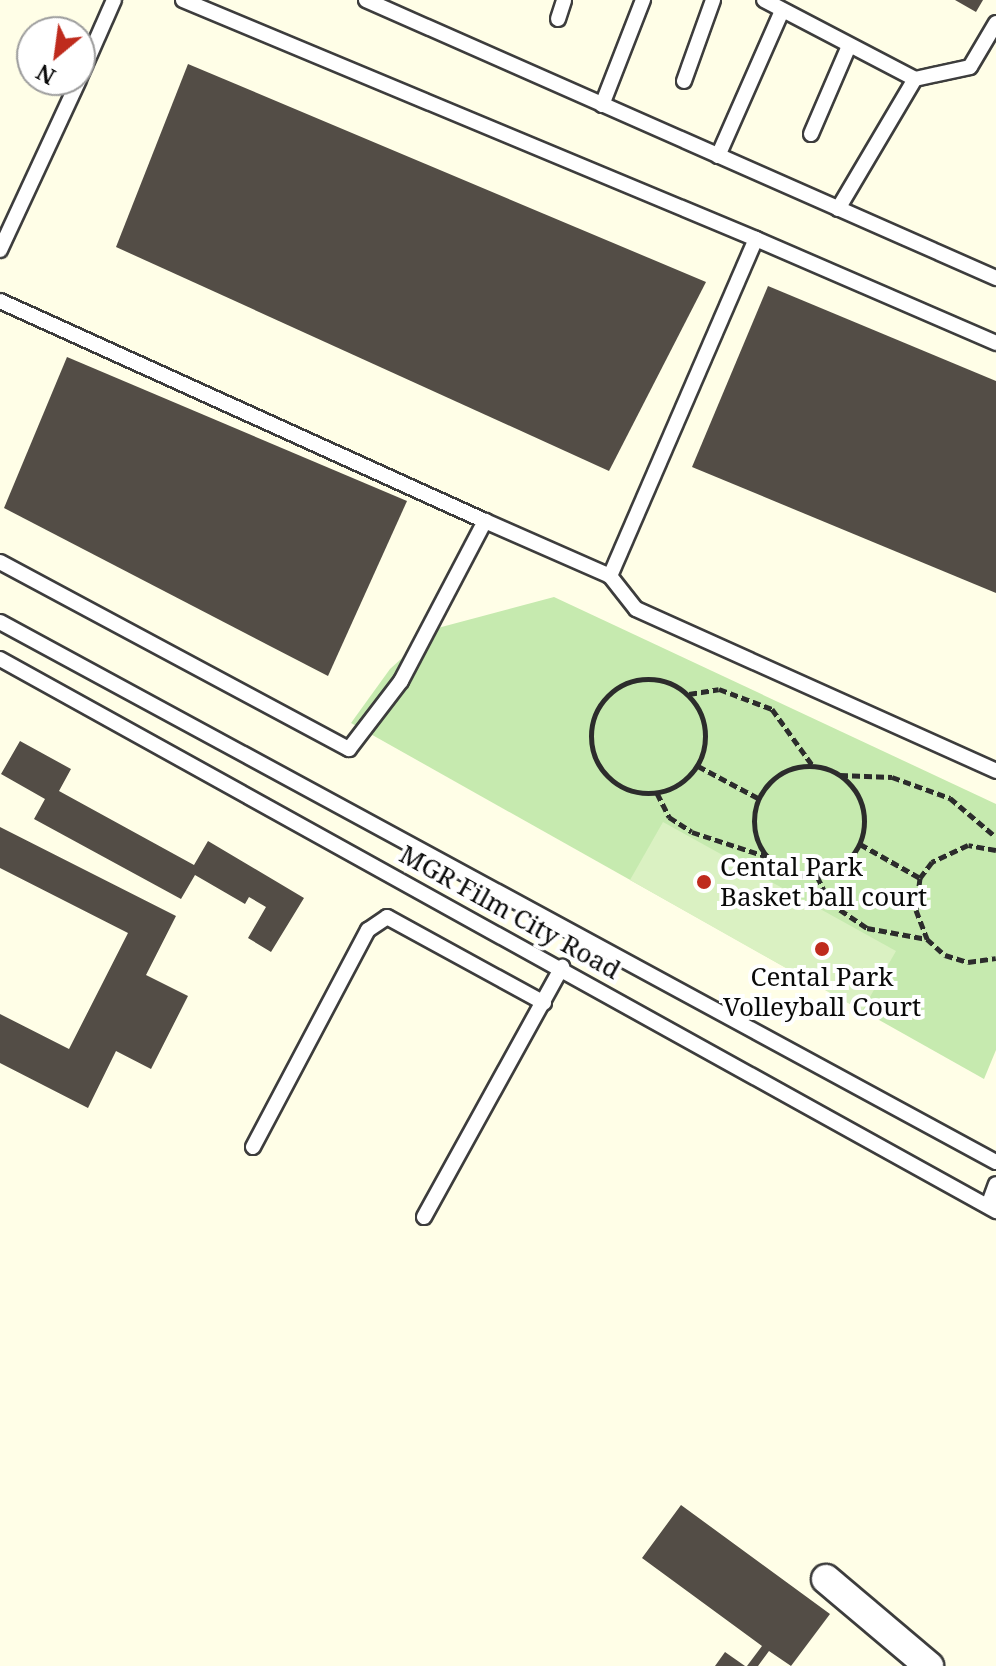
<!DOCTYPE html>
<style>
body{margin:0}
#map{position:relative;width:996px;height:1666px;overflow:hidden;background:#fffee7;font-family:"Noto Serif",serif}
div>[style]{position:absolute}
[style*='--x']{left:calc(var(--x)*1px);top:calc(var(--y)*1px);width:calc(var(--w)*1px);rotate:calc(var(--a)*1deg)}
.green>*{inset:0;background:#c6eaaf}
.pitch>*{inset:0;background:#daf1c2}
.building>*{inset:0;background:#534d46}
.path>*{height:5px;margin-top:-2.5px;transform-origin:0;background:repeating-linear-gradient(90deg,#2c2c2c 0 8px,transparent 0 12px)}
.path>.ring{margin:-2.5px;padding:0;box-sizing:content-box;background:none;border:5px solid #2c2c2c;border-radius:50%}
.roads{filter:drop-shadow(2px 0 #3d3d3d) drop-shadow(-2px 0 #3d3d3d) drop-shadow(0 2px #3d3d3d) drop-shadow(0 -2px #3d3d3d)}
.service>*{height:14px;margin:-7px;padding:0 7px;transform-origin:7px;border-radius:7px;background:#fff}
.minor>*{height:28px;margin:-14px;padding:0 14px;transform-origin:14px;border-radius:14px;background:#fff}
.dots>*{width:22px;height:22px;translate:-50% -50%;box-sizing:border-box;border:4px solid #fff;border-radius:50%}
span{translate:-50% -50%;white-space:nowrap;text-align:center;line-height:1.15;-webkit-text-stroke:8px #fff;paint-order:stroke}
.poi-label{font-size:26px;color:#0a0a0a}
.left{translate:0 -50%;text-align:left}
.street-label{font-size:26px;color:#0a0a0a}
.north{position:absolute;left:16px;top:16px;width:80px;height:80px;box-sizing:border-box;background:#fff;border:2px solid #9d9d9d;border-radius:50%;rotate:209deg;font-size:22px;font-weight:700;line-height:32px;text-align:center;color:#0a0a0a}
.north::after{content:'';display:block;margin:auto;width:28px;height:36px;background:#bf2b1d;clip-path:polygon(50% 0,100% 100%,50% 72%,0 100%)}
</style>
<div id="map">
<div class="green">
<div style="clip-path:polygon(554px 597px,996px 804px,996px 1050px,984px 1079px,351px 723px,390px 669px,434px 629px)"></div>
</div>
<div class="pitch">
<div style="clip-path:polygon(663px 822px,896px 951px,862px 1011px,630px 880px)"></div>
</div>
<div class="building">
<div style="clip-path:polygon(955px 0,983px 0,976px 12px)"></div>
<div style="clip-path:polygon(188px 64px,706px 282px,609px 471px,116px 247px)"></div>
<div style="clip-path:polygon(768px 286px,996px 381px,996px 593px,692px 467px)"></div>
<div style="clip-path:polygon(67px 357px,407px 501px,328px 676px,4px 508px)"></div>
<div style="clip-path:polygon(20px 741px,71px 769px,59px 791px,194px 865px,208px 841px,304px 898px,271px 952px,248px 938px,266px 907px,249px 897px,245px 904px,195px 875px,181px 899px,34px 819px,45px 799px,1px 774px)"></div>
<div style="clip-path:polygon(0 827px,176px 916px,146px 975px,188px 996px,151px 1069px,116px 1051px,88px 1108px,0 1063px,0 1014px,69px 1049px,128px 933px,0 868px)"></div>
<div style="clip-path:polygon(681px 1505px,830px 1614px,791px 1666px,769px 1651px,758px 1666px,747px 1666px,762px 1646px,642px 1558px)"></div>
<div style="clip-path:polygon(725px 1652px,745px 1666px,715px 1666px)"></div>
</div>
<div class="path">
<div class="ring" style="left:591px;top:679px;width:109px;height:109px"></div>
<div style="--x:689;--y:694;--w:30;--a:-9"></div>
<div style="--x:719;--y:689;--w:57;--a:20.7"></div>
<div style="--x:772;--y:709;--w:70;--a:54.3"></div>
<div style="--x:698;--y:766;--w:68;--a:28.1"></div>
<div class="ring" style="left:754px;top:766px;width:105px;height:105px"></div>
<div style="--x:840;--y:775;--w:52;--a:2.2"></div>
<div style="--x:892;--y:777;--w:62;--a:19.9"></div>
<div style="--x:950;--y:798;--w:60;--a:40.3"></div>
<div style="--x:657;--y:793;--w:27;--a:63"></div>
<div style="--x:669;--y:817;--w:27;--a:33"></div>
<div style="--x:692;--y:832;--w:77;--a:18.2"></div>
<div style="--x:860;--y:844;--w:69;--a:29.5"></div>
<div style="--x:996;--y:850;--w:28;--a:-170"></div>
<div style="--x:968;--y:845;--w:40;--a:155"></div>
<div style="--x:932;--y:862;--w:20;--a:127"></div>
<div style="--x:920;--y:878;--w:32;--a:97"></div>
<div style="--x:916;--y:910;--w:31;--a:69"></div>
<div style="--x:927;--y:939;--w:24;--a:42"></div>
<div style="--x:945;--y:955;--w:24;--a:17"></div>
<div style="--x:968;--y:962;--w:28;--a:-8"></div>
<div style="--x:817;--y:876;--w:30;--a:64"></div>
<div style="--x:830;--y:903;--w:45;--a:34"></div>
<div style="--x:867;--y:928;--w:61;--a:10.4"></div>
</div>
<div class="roads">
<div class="service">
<div style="--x:183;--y:0;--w:621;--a:22.64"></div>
<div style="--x:366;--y:0;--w:689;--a:23.81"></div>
<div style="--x:764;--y:0;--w:170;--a:27.6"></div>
<div style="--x:915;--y:79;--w:56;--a:-12.3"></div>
<div style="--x:970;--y:67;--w:51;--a:-59.4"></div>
<div style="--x:558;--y:19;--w:20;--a:-72"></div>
<div style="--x:80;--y:77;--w:84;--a:-66.2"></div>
<div style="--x:684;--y:81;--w:86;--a:-70.3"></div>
<div style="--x:602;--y:105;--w:113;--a:-68.7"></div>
<div style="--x:811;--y:134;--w:94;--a:-66.7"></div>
<div style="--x:718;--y:156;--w:158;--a:-66.2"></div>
<div style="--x:838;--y:209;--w:151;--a:-59.4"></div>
<div style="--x:0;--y:250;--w:187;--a:-65.1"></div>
<div style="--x:0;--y:301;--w:533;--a:24.4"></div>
<div style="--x:0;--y:562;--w:396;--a:28.2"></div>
<div style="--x:349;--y:749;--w:86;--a:-52.6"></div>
<div style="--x:401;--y:681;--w:181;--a:-62.3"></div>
<div style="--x:485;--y:521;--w:137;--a:23.7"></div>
<div style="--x:610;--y:576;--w:42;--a:51.8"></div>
<div style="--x:636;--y:609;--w:395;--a:24.2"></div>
<div style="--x:610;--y:576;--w:367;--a:-66.6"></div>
<div style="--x:756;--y:239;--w:262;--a:23.4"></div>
<div style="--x:0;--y:622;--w:1133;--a:28.47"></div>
<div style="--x:0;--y:659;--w:1139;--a:29"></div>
<div style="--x:253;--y:1147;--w:246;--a:-62.1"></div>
<div style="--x:368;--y:930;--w:23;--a:-34"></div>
<div style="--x:387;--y:917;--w:179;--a:28.7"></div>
<div style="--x:988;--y:1206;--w:23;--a:-70"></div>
<div style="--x:424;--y:1217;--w:286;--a:-61.1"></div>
</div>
<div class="minor">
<div style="--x:826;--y:1579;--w:135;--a:40.2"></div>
</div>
</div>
<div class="dots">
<div style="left:704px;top:882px;background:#bf2b1d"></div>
<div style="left:822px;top:949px;background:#bf2b1d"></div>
</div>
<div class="poi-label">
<span class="left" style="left:720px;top:882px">Cental Park<br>Basket ball court</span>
<span style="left:822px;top:992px">Cental Park<br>Volleyball Court</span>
</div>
<div class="street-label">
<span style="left:510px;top:912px;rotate:29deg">MGR Film City Road</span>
</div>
<div class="north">N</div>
</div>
